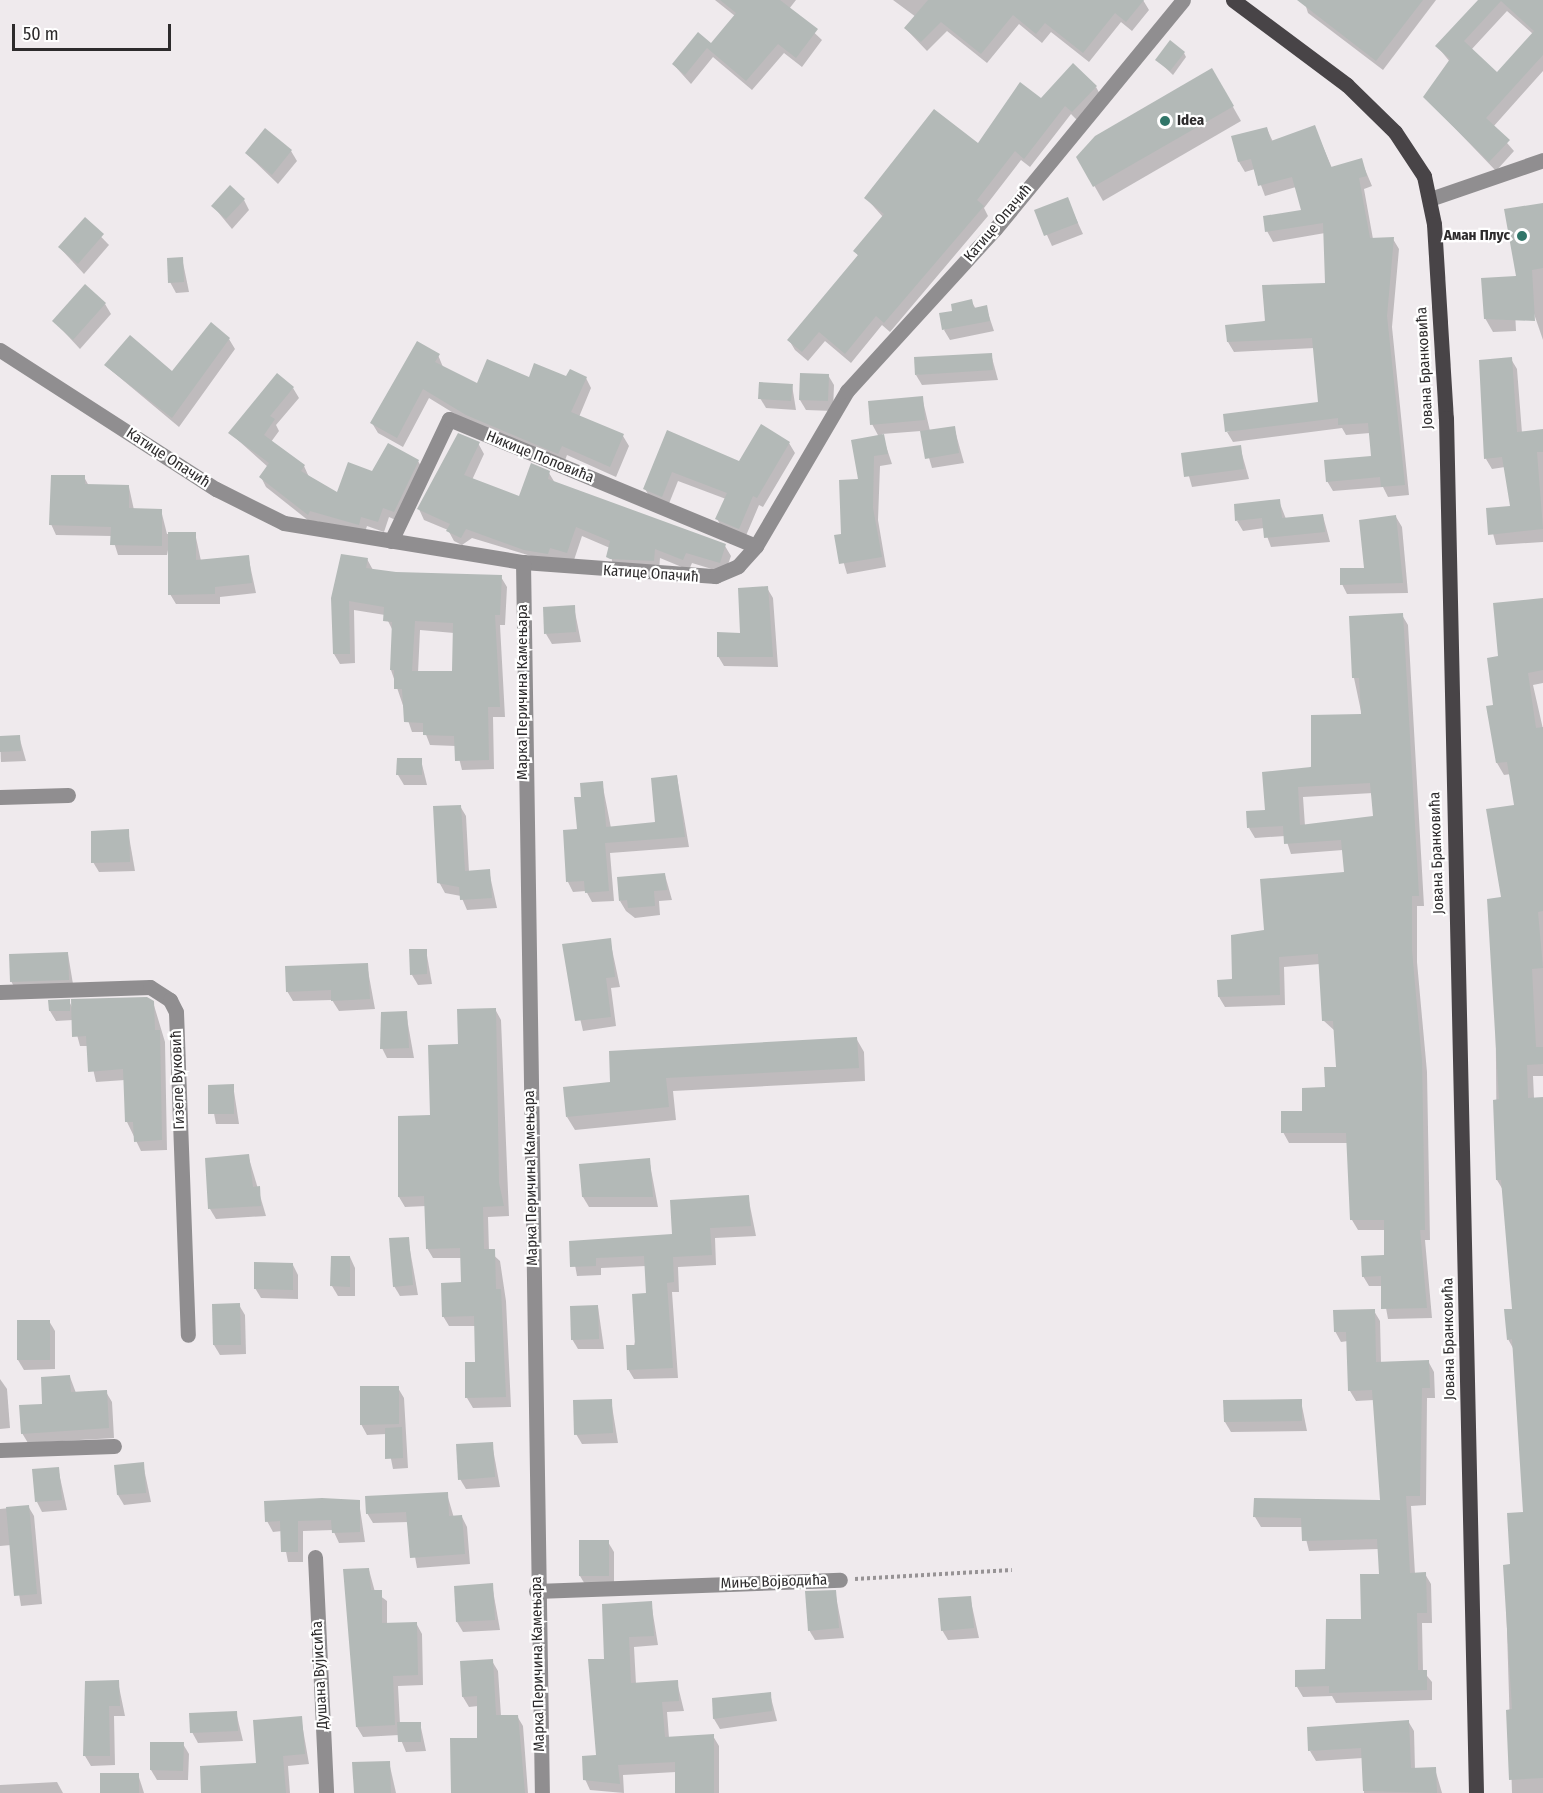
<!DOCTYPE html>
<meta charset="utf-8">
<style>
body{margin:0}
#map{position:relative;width:1543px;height:1793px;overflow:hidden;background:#efeaed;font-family:"Fira Sans Condensed",sans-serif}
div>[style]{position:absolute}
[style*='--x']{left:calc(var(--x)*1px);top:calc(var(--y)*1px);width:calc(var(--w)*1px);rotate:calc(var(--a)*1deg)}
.shadow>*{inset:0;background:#0003}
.building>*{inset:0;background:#b3b9b7}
.path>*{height:4px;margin-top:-2px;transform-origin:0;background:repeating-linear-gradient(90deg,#979395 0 3px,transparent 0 6px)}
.minor>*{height:15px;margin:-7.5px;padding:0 7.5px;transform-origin:7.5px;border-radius:7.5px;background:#908e90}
.major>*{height:15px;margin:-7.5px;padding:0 7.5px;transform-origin:7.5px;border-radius:7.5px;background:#484447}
.dots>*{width:16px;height:16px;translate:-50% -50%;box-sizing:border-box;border:3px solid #fff;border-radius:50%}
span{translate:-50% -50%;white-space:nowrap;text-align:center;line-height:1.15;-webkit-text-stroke:4.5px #fff;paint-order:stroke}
.poi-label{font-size:15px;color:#2d2b2c;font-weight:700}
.left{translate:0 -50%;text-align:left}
.right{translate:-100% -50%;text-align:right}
.street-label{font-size:15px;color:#2d2b2c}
.scale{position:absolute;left:12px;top:24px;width:159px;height:27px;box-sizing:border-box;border:3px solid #2d2b2c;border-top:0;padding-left:8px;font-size:18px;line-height:21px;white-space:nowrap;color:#2d2b2c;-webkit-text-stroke:4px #fff;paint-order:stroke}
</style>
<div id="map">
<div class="shadow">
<div style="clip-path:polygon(715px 0,796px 0,789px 9px,822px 40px,802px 67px,784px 53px,752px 90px,713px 57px,691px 84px,673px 64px,711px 45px,735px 16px)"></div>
<div style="clip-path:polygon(893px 0,1143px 0,1149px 10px,1132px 31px,1121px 22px,1089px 62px,1051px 32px,1042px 43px,1019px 24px,987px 63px,947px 31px,927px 51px,906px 29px,916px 17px)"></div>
<div style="clip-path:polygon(1304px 0,1436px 0,1383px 70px,1308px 13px)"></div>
<div style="clip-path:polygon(evenodd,1480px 0,1543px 0,1543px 71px,1493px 127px,1514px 151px,1496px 171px,1425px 97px,1450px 62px,1437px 46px,1480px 0,1507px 11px,1533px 34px,1497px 74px,1471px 50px,1507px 11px)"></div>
<div style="clip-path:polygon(1184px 53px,1186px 57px,1173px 75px,1157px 60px)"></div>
<div style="clip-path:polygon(1212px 70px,1241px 121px,1103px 201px,1078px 157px)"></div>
<div style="clip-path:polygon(1096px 87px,1101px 96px,1078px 121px,1071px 114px,1030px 167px,1021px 160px,984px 208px,988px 216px,890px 332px,882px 325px,851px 363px,825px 341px,808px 361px,795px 350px,789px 340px,859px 257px,855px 251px,883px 217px,866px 198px)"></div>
<div style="clip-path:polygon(1314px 126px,1332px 168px,1361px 160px,1372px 186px,1364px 189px,1373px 239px,1393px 239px,1399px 249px,1392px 327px,1409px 495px,1388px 497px,1383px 487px,1333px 491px,1327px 481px,1373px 457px,1370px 433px,1346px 435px,1342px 428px,1233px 442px,1227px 432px,1319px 403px,1315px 348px,1234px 352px,1228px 342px,1326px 285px,1325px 233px,1273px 242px,1267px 231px,1303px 211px,1296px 187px,1265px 196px,1255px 169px,1245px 172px,1239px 162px,1233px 137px,1267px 129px,1273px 142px)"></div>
<div style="clip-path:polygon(291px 151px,297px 161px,278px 184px,247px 154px)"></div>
<div style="clip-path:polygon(1067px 199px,1083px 234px,1052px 246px,1036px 211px)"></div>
<div style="clip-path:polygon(244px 200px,249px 210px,232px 229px,213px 206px)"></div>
<div style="clip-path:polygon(1543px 204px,1543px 340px,1532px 308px,1515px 310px,1516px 331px,1493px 332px,1485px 318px,1517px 277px)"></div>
<div style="clip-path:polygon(85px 220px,109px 245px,84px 274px,60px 248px)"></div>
<div style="clip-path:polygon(182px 258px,189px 292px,176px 293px,170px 282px)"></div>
<div style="clip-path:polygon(971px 301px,976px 309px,986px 307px,994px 331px,950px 340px,944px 330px)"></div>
<div style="clip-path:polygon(105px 304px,111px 314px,80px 349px,54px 321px)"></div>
<div style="clip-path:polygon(229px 339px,235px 349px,179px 427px,106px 366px,172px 373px)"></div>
<div style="clip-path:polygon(991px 354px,998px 380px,922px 385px,916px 375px)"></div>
<div style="clip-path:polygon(438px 355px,443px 367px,477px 385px,586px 378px,591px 388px,579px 417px,623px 436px,629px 446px,616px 477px,567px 455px,564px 463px,473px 425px,429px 398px,403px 447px,378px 433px,372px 423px)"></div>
<div style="clip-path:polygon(1511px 359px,1517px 369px,1522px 433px,1543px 430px,1543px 542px,1496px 545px,1487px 510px,1512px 507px,1505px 467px,1492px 469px,1486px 459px)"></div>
<div style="clip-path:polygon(828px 375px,834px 385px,833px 411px,806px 410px,800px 400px)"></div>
<div style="clip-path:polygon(792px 385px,796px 410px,766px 408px,760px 398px)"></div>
<div style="clip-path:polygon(293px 388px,299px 398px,276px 425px,279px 431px,271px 442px,304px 466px,309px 477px,338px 494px,373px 473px,418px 461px,424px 471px,400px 522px,389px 517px,384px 532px,367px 526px,364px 535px,316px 521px,314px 525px,266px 487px,261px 477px,268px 467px,230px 433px)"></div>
<div style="clip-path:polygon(922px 397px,930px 431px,954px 427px,964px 463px,932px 468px,921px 431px,882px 434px,892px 464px,880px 466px,878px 520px,886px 567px,847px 574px,836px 536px,842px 535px,879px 437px,872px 424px)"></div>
<div style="clip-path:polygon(668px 432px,740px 463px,789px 443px,795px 453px,763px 507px,759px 505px,745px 538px,723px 529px,717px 519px,726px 499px,678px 481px,668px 506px,651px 499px,645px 489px)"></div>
<div style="clip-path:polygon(478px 443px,484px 454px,472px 480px,519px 498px,549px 473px,555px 483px,725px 546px,731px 556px,725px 573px,692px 563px,689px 570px,660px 558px,659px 571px,613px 567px,610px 548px,582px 536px,573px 563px,554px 563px,472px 538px,462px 545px,454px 541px,448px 530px,424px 520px,419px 509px)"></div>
<div style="clip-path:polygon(1240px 447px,1249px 479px,1192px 487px,1183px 455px)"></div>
<div style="clip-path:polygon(84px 477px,89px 486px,129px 487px,134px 510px,161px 510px,167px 534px,195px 533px,201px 561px,248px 556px,256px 593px,220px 597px,220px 604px,176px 604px,170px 594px,170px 540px,167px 555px,118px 555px,112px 536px,56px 535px,51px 524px)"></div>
<div style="clip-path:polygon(1279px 501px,1286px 519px,1323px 516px,1330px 542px,1271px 547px,1264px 528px,1243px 531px,1237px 521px)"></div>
<div style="clip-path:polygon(1396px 517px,1402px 527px,1408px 593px,1347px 594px,1342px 584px,1365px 569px)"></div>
<div style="clip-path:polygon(evenodd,367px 559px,373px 570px,396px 573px,501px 577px,507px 587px,505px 625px,500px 625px,505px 717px,493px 717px,494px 769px,462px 770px,456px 746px,430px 745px,425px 732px,412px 732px,391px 670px,393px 631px,385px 615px,354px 610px,355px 663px,340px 664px,334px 654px,333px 598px,367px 559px,420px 630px,454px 633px,454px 673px,418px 673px,420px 630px)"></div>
<div style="clip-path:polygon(767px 588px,773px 598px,778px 667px,724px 666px,718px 656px,742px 634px)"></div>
<div style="clip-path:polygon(574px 607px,581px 642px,552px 644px,546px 634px)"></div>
<div style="clip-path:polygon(1543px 610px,1543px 683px,1533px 685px,1543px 729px,1543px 1076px,1533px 1076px,1534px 1098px,1543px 1098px,1543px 1793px,1512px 1793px,1505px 1566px,1511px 1566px,1525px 1514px,1514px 1350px,1508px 1339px,1514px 1310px,1503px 1190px,1497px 1180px,1495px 950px,1515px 807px,1511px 774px,1504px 775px,1497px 763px,1488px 707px,1495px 706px,1499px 658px)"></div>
<div style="clip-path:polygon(evenodd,1402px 615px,1408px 625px,1424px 906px,1417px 906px,1417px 962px,1427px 1072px,1430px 1240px,1425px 1240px,1432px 1318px,1388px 1319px,1382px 1286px,1369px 1286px,1363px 1276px,1385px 1256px,1385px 1230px,1358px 1230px,1352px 1220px,1348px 1143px,1289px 1143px,1283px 1132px,1327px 1088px,1338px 1068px,1335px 1031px,1324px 1021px,1320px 964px,1284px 967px,1285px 1005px,1225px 1007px,1219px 997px,1265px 931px,1345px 873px,1343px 850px,1291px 854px,1285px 836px,1255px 838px,1249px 828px,1362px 716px,1354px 678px,1402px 615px,1373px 793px,1374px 818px,1305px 826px,1303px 797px,1373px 793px)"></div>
<div style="clip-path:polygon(19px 736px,26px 761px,1px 762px,0 737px)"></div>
<div style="clip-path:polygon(421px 760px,427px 785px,404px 785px,398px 775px)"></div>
<div style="clip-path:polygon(677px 777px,689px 847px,610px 853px,614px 901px,592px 902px,586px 891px,573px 892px,568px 882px,579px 830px,602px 782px,611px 828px,656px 824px)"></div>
<div style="clip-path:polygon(460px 806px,466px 816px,469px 872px,489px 871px,497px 908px,467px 910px,461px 896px,445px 893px,439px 882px)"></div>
<div style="clip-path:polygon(128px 831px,135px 871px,99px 872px,93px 862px)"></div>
<div style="clip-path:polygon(665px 875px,672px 900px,659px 901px,660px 915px,635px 918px,626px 911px,620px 901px)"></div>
<div style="clip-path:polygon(610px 940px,620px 987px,611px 988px,616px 1026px,583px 1031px,563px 945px)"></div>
<div style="clip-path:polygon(426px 950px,432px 984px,418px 985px,412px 975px)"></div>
<div style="clip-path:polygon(68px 954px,74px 990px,17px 992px,11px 981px)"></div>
<div style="clip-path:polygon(367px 965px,375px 1009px,339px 1011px,332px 1000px,293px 1001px,287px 991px)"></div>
<div style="clip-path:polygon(69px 1001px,72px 1007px,153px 1002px,165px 1042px,167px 1150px,141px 1151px,127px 1122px,125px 1080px,96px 1082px,88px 1046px,80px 1046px,73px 1020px,56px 1021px,50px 1011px,50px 1002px)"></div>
<div style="clip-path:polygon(495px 1009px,501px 1020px,509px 1216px,488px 1217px,489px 1251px,500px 1261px,506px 1301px,511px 1407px,473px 1408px,467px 1398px,476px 1364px,476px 1326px,449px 1326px,443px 1316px,463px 1284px,462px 1258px,433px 1258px,427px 1248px,426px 1206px,405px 1207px,399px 1197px,460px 1045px)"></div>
<div style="clip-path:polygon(406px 1013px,414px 1058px,387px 1058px,382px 1048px)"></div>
<div style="clip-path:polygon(856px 1038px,864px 1052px,865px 1081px,673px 1091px,676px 1120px,575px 1130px,567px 1117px,612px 1083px)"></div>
<div style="clip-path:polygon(233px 1085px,239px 1124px,216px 1124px,209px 1086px)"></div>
<div style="clip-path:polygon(248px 1155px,266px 1216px,216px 1219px,210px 1209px,206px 1160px)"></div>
<div style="clip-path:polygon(649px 1159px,658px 1207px,589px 1207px,583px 1197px)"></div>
<div style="clip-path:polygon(748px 1196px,756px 1236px,715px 1238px,716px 1265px,678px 1267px,679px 1292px,672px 1292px,678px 1378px,634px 1379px,628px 1369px,647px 1295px,646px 1266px,601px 1268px,601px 1275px,577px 1276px,571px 1243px,674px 1235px)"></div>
<div style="clip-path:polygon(408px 1239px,418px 1295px,400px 1296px,394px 1286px)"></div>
<div style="clip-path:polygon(350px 1257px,355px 1268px,355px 1296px,338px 1296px,332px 1286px)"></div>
<div style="clip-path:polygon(293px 1265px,298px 1275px,298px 1299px,261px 1298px,255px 1288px)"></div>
<div style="clip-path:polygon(239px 1305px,245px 1315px,246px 1354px,220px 1355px,214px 1345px)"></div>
<div style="clip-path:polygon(598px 1307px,604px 1349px,578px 1349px,572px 1339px)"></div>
<div style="clip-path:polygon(1374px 1311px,1380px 1321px,1381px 1363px,1428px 1361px,1434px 1372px,1435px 1398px,1427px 1398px,1426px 1505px,1411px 1506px,1415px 1574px,1425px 1574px,1431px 1584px,1432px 1623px,1422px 1623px,1423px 1671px,1432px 1682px,1432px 1700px,1336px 1703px,1332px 1696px,1303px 1697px,1297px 1687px,1327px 1671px,1362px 1621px,1380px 1575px,1379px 1549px,1309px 1551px,1303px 1527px,1261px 1527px,1255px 1517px,1381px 1502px,1374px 1400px,1356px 1401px,1350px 1391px,1348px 1341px,1341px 1342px,1335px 1331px)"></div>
<div style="clip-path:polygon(49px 1321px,55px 1331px,55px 1369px,24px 1370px,18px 1360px)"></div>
<div style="clip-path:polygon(70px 1377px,76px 1393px,106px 1392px,112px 1402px,114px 1438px,28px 1443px,22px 1433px)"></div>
<div style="clip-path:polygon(0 1379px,7px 1389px,10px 1428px,0 1429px)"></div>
<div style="clip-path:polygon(398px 1388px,404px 1398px,408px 1468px,393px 1469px,386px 1434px,367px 1435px,361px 1424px)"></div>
<div style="clip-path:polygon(611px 1400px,618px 1443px,582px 1444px,576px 1434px)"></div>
<div style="clip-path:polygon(1301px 1401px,1307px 1431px,1231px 1432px,1225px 1422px)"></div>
<div style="clip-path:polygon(492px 1444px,500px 1487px,466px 1489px,460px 1479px)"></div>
<div style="clip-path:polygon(143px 1464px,151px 1502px,124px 1505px,118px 1495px)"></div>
<div style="clip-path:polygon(58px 1468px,67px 1510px,42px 1512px,37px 1502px)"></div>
<div style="clip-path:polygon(447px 1494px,454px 1518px,462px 1517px,467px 1527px,470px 1564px,417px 1568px,409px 1522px,373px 1523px,367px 1513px)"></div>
<div style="clip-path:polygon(359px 1502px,365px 1542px,339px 1543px,333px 1530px,303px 1531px,303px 1562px,288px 1562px,282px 1531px,273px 1532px,267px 1521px)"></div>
<div style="clip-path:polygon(28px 1506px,34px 1516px,42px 1604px,21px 1606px,11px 1545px,0 1546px,0 1509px)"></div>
<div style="clip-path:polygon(608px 1542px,614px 1552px,614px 1585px,586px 1586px,580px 1576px)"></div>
<div style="clip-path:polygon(369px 1570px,375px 1592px,387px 1601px,387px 1625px,416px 1623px,422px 1634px,423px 1685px,398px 1686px,400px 1724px,420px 1723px,426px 1751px,406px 1752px,399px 1735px,363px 1737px,357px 1727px)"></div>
<div style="clip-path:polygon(492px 1585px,500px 1630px,463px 1632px,457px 1622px)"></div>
<div style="clip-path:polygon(835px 1591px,844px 1638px,815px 1640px,809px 1630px)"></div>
<div style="clip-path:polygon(970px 1597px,979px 1638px,948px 1640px,942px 1630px)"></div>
<div style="clip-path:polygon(651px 1602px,658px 1645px,634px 1647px,636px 1684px,677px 1682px,684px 1711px,667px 1712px,669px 1738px,713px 1736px,719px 1746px,719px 1793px,676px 1793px,676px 1772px,623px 1775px,624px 1793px,590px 1790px,585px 1779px,598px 1756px,605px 1660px)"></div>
<div style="clip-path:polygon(492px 1661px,498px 1671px,501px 1716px,517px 1716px,523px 1726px,528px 1793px,453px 1793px,479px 1739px,478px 1706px,469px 1707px,463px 1697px)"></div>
<div style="clip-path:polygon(118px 1682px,125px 1716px,114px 1716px,115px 1765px,91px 1766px,85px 1756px,87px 1683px)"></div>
<div style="clip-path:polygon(770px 1694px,777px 1721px,720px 1729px,714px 1719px,713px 1699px)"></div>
<div style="clip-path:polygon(236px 1712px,243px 1741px,198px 1743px,192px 1732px)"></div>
<div style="clip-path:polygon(301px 1718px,309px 1764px,288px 1766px,290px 1793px,203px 1793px,258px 1765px)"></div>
<div style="clip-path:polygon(1408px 1721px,1414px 1731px,1415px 1769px,1435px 1769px,1442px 1793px,1364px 1793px,1363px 1758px,1316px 1761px,1310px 1751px)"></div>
<div style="clip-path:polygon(183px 1744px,189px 1754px,188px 1780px,157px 1780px,151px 1770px)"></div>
<div style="clip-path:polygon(389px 1762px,396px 1793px,355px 1793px)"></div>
<div style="clip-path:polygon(138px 1774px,144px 1793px,102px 1793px)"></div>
<div style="clip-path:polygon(57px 1782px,63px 1793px,0 1793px,0 1785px)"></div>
</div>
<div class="building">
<div style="clip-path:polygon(720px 0,780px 0,818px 29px,796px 58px,778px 44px,746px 81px,707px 48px,685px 75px,672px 64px,698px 32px,711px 43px,736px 13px)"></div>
<div style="clip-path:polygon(928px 0,1144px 0,1126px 22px,1115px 13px,1083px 53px,1045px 23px,1036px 34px,1013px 15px,981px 54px,941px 22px,921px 42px,904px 28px)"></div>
<div style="clip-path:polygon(1297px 0,1423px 0,1376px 61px)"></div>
<div style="clip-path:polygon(evenodd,1478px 0,1543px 0,1543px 55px,1486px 118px,1510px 140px,1489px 162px,1423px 97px,1450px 59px,1435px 46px,1478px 0,1501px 1px,1534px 31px,1497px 72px,1464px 41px,1501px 1px)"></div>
<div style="clip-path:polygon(1170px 40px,1185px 52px,1170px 71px,1155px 60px)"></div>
<div style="clip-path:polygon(1073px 63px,1097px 86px,1072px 112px,1065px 106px,1024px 159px,1015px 151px,977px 200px,984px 206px,884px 323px,876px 316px,845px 354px,819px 332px,802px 352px,787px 340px,858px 255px,853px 251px,884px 214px,864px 198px,934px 109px,978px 143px,1020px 82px,1041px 98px)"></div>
<div style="clip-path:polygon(1212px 68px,1234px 106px,1093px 187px,1076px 157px,1095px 136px)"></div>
<div style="clip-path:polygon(1315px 125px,1331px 167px,1362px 158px,1367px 176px,1359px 178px,1370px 238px,1394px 237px,1387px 316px,1405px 485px,1381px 487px,1380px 477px,1326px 482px,1324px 460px,1371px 456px,1368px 423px,1338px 425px,1338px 418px,1225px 432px,1223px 414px,1318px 402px,1312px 338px,1227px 342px,1225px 325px,1265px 321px,1262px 285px,1325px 283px,1323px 223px,1265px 232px,1263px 216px,1301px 210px,1292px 177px,1258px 186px,1251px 159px,1238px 162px,1231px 136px,1267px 127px,1271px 141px)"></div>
<div style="clip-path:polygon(265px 128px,292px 150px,272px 175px,245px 153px)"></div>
<div style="clip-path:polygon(230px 185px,245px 199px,226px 219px,211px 206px)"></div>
<div style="clip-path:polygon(1068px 197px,1078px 223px,1044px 236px,1034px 210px)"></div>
<div style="clip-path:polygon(1543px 203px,1543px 268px,1532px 270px,1535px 321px,1484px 319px,1481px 278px,1516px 276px,1504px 209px)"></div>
<div style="clip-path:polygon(85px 217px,104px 234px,78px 264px,58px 247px)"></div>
<div style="clip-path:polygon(183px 257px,184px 282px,168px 283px,167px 258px)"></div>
<div style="clip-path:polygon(85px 284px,106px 303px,73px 340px,52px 321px)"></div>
<div style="clip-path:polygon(972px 299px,974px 308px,987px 305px,990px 321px,942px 330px,939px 313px,952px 311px,951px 304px)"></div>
<div style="clip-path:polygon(211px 322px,230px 338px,172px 418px,104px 365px,130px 335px,172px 371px)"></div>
<div style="clip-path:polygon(417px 341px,440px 354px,435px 362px,477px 383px,487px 359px,529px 377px,534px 363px,566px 376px,570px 369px,587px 377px,571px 412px,624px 434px,610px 467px,562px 446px,558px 454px,466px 415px,423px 389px,397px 438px,370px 423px)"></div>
<div style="clip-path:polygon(992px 353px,993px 370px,915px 375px,914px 357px)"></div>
<div style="clip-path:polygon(1512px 357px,1517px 432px,1543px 429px,1543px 452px,1537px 452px,1543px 529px,1488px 535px,1486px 508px,1510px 506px,1502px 457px,1484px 459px,1479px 360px)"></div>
<div style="clip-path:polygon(277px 373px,294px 387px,270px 416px,275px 419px,264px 435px,305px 465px,301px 471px,337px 492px,348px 462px,372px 471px,388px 443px,419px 460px,394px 512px,383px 508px,378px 522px,361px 517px,359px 525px,310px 511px,308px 515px,259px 477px,269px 463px,228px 433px)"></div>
<div style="clip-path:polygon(800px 373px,829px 374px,828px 401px,799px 400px)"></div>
<div style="clip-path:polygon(759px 382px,793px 384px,791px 401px,758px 399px)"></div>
<div style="clip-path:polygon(923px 396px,925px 420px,870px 425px,868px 401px)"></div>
<div style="clip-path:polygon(761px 424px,790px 442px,757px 498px,753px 496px,739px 529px,715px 519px,727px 493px,672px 472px,662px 497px,643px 489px,667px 430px,739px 461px)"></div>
<div style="clip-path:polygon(955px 426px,959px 453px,925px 459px,920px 431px)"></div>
<div style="clip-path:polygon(458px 433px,480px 442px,464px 475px,519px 496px,531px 463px,550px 471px,548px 479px,726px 544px,720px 563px,686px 553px,683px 560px,655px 549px,654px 561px,610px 559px,606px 557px,610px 541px,576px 527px,567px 553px,550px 548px,548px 554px,524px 550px,466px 529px,461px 538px,446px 531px,450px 524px,417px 509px)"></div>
<div style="clip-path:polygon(884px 434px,888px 454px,874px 456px,873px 508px,882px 557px,839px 564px,834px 535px,841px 534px,839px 480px,858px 479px,851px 440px)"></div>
<div style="clip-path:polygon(1241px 445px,1244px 469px,1184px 477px,1181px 453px)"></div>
<div style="clip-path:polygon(51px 475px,85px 475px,85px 484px,129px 485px,129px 508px,162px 509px,162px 546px,110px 545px,111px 527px,49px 525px)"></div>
<div style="clip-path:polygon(1280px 499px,1282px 518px,1323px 514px,1325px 532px,1264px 538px,1262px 518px,1235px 521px,1234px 504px)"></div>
<div style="clip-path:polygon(1396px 515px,1403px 583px,1340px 585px,1340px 568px,1364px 568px,1359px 520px)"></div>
<div style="clip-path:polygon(168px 532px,196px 532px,196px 560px,249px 555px,252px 583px,215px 587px,215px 594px,168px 595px)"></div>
<div style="clip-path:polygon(evenodd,341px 554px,368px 558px,366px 568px,396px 572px,502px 575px,500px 615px,495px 615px,500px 707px,488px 707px,489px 760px,455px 761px,454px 736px,423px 735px,423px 723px,404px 722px,402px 689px,394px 689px,394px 670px,390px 670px,392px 622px,383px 621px,384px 607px,349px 601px,350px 654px,333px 654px,331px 598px,341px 554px,415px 621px,453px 623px,452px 671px,412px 671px,415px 621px)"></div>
<div style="clip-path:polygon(768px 586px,773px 657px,717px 657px,717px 632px,740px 633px,738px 588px)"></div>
<div style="clip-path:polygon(1543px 598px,1543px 670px,1528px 673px,1536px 728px,1543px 727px,1543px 911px,1538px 912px,1543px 968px,1532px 969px,1536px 1047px,1543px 1047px,1543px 1064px,1527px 1065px,1528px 1098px,1543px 1097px,1543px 1778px,1509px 1780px,1506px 1710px,1512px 1709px,1503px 1565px,1510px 1564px,1507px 1513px,1523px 1512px,1512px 1339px,1507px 1340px,1504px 1309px,1512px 1309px,1501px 1180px,1496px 1180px,1493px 1100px,1499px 1099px,1487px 899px,1501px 897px,1486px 809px,1514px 805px,1507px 762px,1496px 763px,1486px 706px,1493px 705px,1487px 658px,1498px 656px,1493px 603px)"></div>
<div style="clip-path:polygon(575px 605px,576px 632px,544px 634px,543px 607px)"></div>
<div style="clip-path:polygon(evenodd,1403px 613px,1419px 896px,1412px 896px,1412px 951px,1422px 1061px,1425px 1230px,1420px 1230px,1427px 1308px,1381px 1309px,1381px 1276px,1362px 1277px,1361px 1256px,1384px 1255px,1384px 1220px,1350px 1220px,1346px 1133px,1281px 1133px,1281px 1111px,1302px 1111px,1302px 1088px,1325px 1087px,1324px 1067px,1336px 1067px,1333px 1021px,1322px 1021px,1318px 954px,1279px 957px,1280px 995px,1218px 997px,1217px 980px,1232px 979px,1231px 935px,1264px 930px,1260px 879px,1344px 872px,1341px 840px,1284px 844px,1283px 826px,1247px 828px,1246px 811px,1265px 810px,1262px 772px,1311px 767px,1311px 715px,1361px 714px,1359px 678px,1352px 678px,1349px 616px,1403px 613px,1370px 783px,1373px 816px,1300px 825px,1298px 787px,1370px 783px)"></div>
<div style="clip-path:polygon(20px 735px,21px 751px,0 752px,0 736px)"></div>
<div style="clip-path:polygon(397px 758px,422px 758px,422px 775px,396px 775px)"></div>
<div style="clip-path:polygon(677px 775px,685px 837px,605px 843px,609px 891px,585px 893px,584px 881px,566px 882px,563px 830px,577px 829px,574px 797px,581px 797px,580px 783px,603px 781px,606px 827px,655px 822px,651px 778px)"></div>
<div style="clip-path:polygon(461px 805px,465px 871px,490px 869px,492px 898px,460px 900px,459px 887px,437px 883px,433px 806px)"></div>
<div style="clip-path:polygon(129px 829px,130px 862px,91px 863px,91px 831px)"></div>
<div style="clip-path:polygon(665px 873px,667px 890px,654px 891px,655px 906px,628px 908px,627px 900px,619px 901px,617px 877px)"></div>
<div style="clip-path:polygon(611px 938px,615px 977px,606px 978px,611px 1017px,575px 1021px,562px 944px)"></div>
<div style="clip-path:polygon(409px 949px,427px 949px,427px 974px,410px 975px)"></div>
<div style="clip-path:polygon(68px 952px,69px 980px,10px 982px,9px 954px)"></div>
<div style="clip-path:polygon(368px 963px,370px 999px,331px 1001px,331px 990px,286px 992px,285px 966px)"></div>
<div style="clip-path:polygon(147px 997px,154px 1001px,155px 1030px,160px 1030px,162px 1140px,134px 1142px,133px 1122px,125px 1122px,123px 1069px,88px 1072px,86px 1036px,72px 1037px,71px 999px)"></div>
<div style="clip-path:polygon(70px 999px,70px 1011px,49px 1011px,48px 1000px)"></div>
<div style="clip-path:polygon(496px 1008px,499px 1183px,504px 1206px,483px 1207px,484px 1249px,495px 1249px,496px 1289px,501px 1289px,506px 1397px,465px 1398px,465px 1362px,475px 1362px,474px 1316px,442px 1317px,441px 1283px,461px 1282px,460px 1248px,426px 1249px,424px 1196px,398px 1197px,398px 1116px,430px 1115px,428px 1045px,458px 1044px,457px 1009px)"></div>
<div style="clip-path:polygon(407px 1011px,409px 1048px,380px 1049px,381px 1012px)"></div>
<div style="clip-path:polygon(857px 1037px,859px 1068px,666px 1078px,669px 1107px,566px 1117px,563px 1087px,610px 1082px,609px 1051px)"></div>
<div style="clip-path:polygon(234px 1084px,234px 1114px,208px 1114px,208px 1085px)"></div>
<div style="clip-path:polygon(249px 1154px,253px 1187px,260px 1186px,261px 1206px,208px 1209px,205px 1158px)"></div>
<div style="clip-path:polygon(650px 1158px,653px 1197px,582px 1197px,579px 1164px)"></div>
<div style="clip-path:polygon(749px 1195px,751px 1226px,710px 1228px,712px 1255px,673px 1257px,674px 1282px,667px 1283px,673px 1368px,627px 1370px,626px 1345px,635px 1345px,632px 1294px,646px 1293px,644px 1256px,596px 1258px,596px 1266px,570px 1267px,569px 1241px,672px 1234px,670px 1200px)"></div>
<div style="clip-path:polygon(409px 1237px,413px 1285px,393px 1287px,389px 1238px)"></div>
<div style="clip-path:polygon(331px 1256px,350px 1256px,350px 1287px,330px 1286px)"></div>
<div style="clip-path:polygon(254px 1262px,293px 1263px,293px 1290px,254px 1289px)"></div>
<div style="clip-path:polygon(240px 1303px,241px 1345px,213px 1345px,212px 1304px)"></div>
<div style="clip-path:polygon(598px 1305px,599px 1339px,571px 1340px,570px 1306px)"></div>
<div style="clip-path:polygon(1375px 1309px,1376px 1362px,1429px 1360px,1430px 1388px,1422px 1388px,1420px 1496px,1406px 1496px,1410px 1573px,1426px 1572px,1427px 1613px,1417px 1613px,1418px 1670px,1427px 1670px,1427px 1690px,1329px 1693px,1329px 1686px,1295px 1687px,1295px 1670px,1325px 1669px,1326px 1619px,1361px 1619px,1360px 1574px,1379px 1574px,1377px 1539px,1302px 1541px,1301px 1518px,1253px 1517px,1254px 1498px,1380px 1500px,1372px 1390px,1348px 1391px,1346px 1332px,1334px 1332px,1333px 1310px)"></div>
<div style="clip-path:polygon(17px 1320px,50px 1320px,50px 1360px,17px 1360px)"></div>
<div style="clip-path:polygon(70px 1375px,71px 1392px,107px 1390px,109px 1428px,21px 1434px,19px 1405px,42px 1404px,41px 1377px)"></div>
<div style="clip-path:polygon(360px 1386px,399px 1386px,399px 1424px,360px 1425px)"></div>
<div style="clip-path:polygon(612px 1399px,613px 1433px,574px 1435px,573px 1400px)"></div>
<div style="clip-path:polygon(1302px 1399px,1302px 1421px,1224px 1422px,1223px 1400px)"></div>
<div style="clip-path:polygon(402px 1427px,403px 1458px,385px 1459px,385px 1428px)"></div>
<div style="clip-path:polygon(493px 1442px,495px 1477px,458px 1480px,456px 1444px)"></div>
<div style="clip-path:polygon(144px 1462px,146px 1493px,117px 1495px,114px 1465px)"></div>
<div style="clip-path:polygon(59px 1467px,62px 1500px,35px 1502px,32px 1469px)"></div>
<div style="clip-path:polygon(448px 1492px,449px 1516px,462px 1515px,465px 1554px,410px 1558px,406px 1512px,366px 1514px,365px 1496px)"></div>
<div style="clip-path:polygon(322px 1498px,360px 1500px,360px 1532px,332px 1533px,331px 1520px,298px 1521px,298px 1552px,281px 1552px,280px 1521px,265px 1522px,264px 1501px)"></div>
<div style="clip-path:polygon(29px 1505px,37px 1594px,14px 1596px,6px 1507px)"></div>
<div style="clip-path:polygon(579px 1540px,609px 1540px,609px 1576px,579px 1576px)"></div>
<div style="clip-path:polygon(369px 1568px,371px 1590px,382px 1590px,382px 1623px,417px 1622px,418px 1675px,393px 1676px,395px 1725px,356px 1727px,343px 1569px)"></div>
<div style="clip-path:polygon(493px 1583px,495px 1620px,456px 1622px,454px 1586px)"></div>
<div style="clip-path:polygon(836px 1590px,839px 1628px,808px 1631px,805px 1591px)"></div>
<div style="clip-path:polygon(971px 1596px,974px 1628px,941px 1631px,938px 1598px)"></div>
<div style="clip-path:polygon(652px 1601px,654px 1636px,629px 1637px,631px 1683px,678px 1680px,679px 1701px,662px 1702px,665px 1737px,714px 1734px,714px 1793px,675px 1793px,675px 1762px,618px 1765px,620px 1784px,583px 1780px,582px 1756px,596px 1755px,588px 1659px,604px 1659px,602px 1604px)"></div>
<div style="clip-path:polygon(493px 1659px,496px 1715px,518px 1715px,525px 1793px,451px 1793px,450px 1738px,477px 1738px,477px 1696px,462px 1697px,460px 1661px)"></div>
<div style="clip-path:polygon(119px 1680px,120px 1706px,109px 1706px,110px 1756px,83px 1756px,85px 1681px)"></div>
<div style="clip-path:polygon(771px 1692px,772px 1711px,713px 1719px,712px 1698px)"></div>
<div style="clip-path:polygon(237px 1711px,238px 1731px,190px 1733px,189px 1713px)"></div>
<div style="clip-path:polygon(302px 1716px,305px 1754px,283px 1756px,286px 1793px,201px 1793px,200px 1766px,256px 1763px,253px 1720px)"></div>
<div style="clip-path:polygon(1409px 1720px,1411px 1768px,1436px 1767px,1437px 1793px,1363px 1791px,1361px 1748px,1308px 1751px,1307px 1727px)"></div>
<div style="clip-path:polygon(397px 1722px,421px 1722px,421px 1742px,398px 1742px)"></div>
<div style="clip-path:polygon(150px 1742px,184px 1742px,183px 1771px,150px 1770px)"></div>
<div style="clip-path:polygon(390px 1761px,391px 1793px,354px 1793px,352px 1762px)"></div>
<div style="clip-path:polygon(100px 1773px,139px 1773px,139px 1793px,100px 1793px)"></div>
</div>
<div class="path">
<div style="--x:855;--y:1579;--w:157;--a:-3.3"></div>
</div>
<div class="minor">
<div style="--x:1430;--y:199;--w:120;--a:-19"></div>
<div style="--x:0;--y:350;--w:257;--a:32.8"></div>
<div style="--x:216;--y:489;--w:76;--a:26.6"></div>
<div style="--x:284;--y:523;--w:242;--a:9.3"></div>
<div style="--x:523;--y:562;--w:193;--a:4.2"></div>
<div style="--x:715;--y:576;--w:25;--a:-23"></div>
<div style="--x:738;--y:566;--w:27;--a:-48"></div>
<div style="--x:756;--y:546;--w:180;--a:-59.6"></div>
<div style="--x:847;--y:391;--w:219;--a:-47.6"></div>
<div style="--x:995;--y:229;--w:296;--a:-50.6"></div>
<div style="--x:391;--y:541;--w:135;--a:-64.6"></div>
<div style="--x:449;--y:419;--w:332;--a:22.5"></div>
<div style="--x:523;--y:562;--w:1231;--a:89.12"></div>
<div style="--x:0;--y:797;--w:68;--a:-1.7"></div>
<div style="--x:0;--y:992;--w:150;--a:-1.9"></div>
<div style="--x:150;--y:987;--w:24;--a:33"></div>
<div style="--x:170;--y:1000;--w:13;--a:63"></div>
<div style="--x:176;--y:1012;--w:323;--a:87.9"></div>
<div style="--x:0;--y:1450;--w:114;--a:-2"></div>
<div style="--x:315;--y:1557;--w:236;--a:87.3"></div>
<div style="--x:536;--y:1591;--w:304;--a:-2.1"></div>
</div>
<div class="major">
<div style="--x:1233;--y:0;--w:142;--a:36.7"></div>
<div style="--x:1347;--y:85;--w:67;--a:44.4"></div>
<div style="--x:1395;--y:132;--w:53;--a:56.6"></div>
<div style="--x:1424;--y:176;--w:49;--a:78.2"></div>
<div style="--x:1434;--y:224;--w:194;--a:86.5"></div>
<div style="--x:1446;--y:418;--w:1375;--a:88.75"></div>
</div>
<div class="dots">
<div style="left:1165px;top:121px;background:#317669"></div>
<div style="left:1522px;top:236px;background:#317669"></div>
</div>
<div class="poi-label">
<span class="left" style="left:1177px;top:121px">Idea</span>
<span class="right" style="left:1510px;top:236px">Аман Плус</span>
</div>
<div class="street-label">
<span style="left:998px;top:223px;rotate:-50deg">Катице Опачић</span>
<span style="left:1425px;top:368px;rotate:-93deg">Јована Бранковића</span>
<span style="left:540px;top:457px;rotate:22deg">Никице Поповића</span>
<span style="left:168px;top:458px;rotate:33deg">Катице Опачић</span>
<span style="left:651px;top:574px;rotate:4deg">Катице Опачић</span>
<span style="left:523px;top:692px;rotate:-90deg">Марка Перичина Камењара</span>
<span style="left:1437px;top:853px;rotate:-92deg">Јована Бранковића</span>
<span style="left:178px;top:1080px;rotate:-92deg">Гизеле Вуковић</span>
<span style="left:531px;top:1178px;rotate:-91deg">Марка Перичина Камењара</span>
<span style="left:1449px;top:1339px;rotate:-91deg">Јована Бранковића</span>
<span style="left:774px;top:1582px;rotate:-2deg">Миње Војводића</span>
<span style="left:538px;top:1664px;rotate:-91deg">Марка Перичина Камењара</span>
<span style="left:320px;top:1675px;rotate:-93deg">Душана Вујисића</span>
</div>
<div class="scale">50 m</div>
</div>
